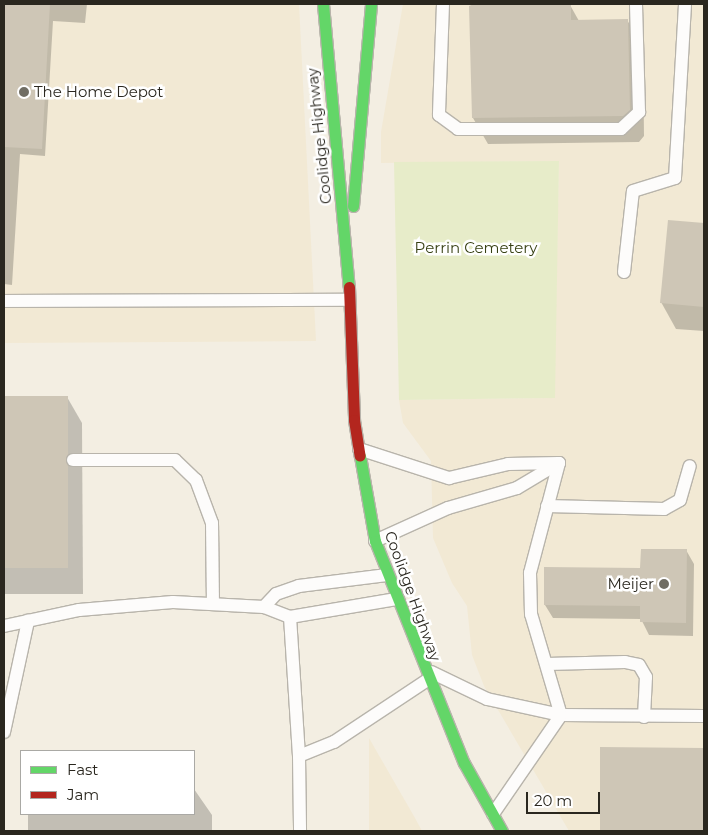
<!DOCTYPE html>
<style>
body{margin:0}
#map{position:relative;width:708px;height:835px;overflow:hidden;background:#f3eee2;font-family:Montserrat,sans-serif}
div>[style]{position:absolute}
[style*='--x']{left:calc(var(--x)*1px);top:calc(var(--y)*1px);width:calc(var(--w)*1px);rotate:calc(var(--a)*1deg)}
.built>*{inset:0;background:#f2e9d4}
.green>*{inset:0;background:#e7ecc9}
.shadow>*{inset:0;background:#0003}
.building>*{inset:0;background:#cec6b6}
.roads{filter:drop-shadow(1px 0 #b8b4ab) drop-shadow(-1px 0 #b8b4ab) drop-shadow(0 1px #b8b4ab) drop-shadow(0 -1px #b8b4ab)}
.lane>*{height:12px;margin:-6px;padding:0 6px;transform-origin:6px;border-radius:6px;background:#fdfcfb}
.fast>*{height:11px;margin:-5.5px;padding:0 5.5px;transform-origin:5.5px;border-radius:5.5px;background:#63d668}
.jam>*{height:11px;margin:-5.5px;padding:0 5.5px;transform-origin:5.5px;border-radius:5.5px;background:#b3261e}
.dots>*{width:14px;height:14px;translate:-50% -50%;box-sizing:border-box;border:2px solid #fff;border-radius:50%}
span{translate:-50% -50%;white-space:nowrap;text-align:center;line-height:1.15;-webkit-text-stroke:5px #fff;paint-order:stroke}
.poi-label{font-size:15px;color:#2a271f}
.left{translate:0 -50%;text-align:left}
.right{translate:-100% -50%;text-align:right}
.street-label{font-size:15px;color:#2a271f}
.park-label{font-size:15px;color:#374013}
.frame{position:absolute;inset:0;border:5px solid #2a271f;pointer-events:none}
.legend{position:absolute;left:20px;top:750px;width:175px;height:65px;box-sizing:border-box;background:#fff;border:1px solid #aaa9a5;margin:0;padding:6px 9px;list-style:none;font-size:15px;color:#2a271f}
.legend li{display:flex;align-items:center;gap:10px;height:25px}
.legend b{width:25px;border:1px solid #aaa9a5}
.scale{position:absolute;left:526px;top:792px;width:74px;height:22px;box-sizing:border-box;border:2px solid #2a271f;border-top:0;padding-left:6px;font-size:15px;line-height:18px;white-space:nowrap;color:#2a271f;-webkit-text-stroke:4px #fff;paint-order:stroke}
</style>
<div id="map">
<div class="built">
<div style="clip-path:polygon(4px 4px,299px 4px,316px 341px,4px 343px)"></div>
<div style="clip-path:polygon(403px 4px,704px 4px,704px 831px,569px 831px,484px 686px,472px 655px,467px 606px,452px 583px,433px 538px,431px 461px,403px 423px,399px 400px,554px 398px,559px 161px,381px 163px,381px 132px)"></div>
<div style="clip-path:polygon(369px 738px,415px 818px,422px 831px,369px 831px)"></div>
</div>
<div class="green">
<div style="clip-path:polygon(559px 161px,555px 398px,399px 400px,394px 162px)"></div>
</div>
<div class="shadow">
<div style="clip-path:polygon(4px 4px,87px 4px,85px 23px,53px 21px,45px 156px,20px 154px,12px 285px,4px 284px)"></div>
<div style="clip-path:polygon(475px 4px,570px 5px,579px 21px,627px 20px,643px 46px,644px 136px,639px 142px,488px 144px,473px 118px,470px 7px)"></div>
<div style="clip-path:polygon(669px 221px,704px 224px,704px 331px,676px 329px,661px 302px)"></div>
<div style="clip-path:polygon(4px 397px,67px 397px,82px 423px,83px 594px,4px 594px)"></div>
<div style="clip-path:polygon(686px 550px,694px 564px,693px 636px,649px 635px,641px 619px,553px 618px,545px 605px)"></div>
<div style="clip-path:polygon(601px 748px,704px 749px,704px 831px,601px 831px)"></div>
<div style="clip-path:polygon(194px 789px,212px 815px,212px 831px,28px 831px,28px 814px,194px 814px)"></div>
</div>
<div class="building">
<div style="clip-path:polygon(4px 4px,50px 4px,42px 149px,4px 147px)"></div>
<div style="clip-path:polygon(474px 4px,571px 4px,571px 20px,628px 19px,630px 110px,623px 116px,472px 118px,469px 6px)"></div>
<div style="clip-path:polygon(668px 220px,704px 223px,704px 307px,660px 303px)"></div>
<div style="clip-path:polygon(4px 396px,68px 396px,68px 568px,4px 568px)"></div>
<div style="clip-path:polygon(641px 549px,687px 549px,686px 623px,640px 622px,640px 606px,544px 605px,544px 567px,640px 568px)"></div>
<div style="clip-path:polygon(600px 747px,704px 748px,704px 831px,600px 831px)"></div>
</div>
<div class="roads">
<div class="lane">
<div style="--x:443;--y:4;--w:111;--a:92.1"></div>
<div style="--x:439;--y:115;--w:24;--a:36"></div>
<div style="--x:458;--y:129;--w:163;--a:0"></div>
<div style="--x:621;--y:129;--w:25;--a:-43"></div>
<div style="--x:639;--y:112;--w:108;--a:-91.6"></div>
<div style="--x:624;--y:272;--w:81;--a:-83.7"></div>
<div style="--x:633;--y:191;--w:44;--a:-17.2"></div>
<div style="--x:675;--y:178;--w:174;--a:-86.7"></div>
<div style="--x:4;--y:301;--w:345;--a:-0.2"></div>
<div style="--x:359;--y:449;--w:95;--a:17.9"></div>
<div style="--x:449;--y:478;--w:61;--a:-13.3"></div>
<div style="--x:508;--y:464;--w:51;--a:-1.1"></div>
<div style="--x:73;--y:460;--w:102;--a:0"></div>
<div style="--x:175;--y:460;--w:29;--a:44"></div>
<div style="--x:196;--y:480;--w:46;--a:69.6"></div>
<div style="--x:212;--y:523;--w:81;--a:89.3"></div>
<div style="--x:559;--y:463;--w:114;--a:104.8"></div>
<div style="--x:530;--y:573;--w:41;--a:88.6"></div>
<div style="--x:531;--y:614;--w:105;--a:73.5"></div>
<div style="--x:561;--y:715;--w:143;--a:0.4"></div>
<div style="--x:547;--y:506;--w:117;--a:1.5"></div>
<div style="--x:664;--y:509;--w:18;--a:-29"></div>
<div style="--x:680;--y:500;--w:35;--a:-74"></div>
<div style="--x:375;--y:541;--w:80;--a:-24.3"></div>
<div style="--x:448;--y:508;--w:72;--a:-16.2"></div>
<div style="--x:517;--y:488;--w:49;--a:-30.8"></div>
<div style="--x:387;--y:575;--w:89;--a:172.9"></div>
<div style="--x:299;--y:586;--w:24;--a:161"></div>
<div style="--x:276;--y:594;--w:18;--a:133"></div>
<div style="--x:264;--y:607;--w:28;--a:21"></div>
<div style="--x:290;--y:617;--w:108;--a:-9.6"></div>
<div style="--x:290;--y:617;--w:139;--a:86.3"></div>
<div style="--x:299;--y:756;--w:38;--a:-22"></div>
<div style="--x:334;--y:742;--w:114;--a:-33.6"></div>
<div style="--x:4;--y:626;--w:77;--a:-12"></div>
<div style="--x:79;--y:610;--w:94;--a:-4.9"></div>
<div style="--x:173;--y:602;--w:91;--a:3.1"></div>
<div style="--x:547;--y:664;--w:78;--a:-1.5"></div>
<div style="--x:625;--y:662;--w:14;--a:12"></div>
<div style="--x:639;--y:665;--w:14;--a:60"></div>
<div style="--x:646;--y:677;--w:40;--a:92.9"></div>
<div style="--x:431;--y:672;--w:62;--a:25.7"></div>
<div style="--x:487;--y:699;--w:76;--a:12.2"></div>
<div style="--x:561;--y:715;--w:120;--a:124.5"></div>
<div style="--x:4;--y:732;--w:114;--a:-77.8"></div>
<div style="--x:299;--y:756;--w:75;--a:89.2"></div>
</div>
<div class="fast">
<div style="--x:323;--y:4;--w:284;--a:84.8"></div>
<div style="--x:353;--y:206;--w:203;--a:-84.9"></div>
<div style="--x:360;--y:456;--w:86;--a:80"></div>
<div style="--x:375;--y:541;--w:239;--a:68.2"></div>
<div style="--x:464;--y:763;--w:78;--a:60.8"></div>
</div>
<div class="jam">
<div style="--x:349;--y:287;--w:133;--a:87.8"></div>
<div style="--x:354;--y:420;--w:36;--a:81"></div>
</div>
</div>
<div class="dots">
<div style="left:24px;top:92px;background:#706d63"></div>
<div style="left:664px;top:584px;background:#706d63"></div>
</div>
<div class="poi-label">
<span class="left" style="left:34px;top:92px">The Home Depot</span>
<span class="right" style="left:654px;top:584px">Meijer</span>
</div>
<div class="street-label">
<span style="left:319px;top:136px;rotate:-96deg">Coolidge Highway</span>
<span style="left:413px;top:596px;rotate:70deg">Coolidge Highway</span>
</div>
<div class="park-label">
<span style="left:476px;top:248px">Perrin Cemetery</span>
</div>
<div class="frame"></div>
<ul class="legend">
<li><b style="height:6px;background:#63d668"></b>Fast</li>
<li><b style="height:6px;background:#b3261e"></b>Jam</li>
</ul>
<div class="scale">20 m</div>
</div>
